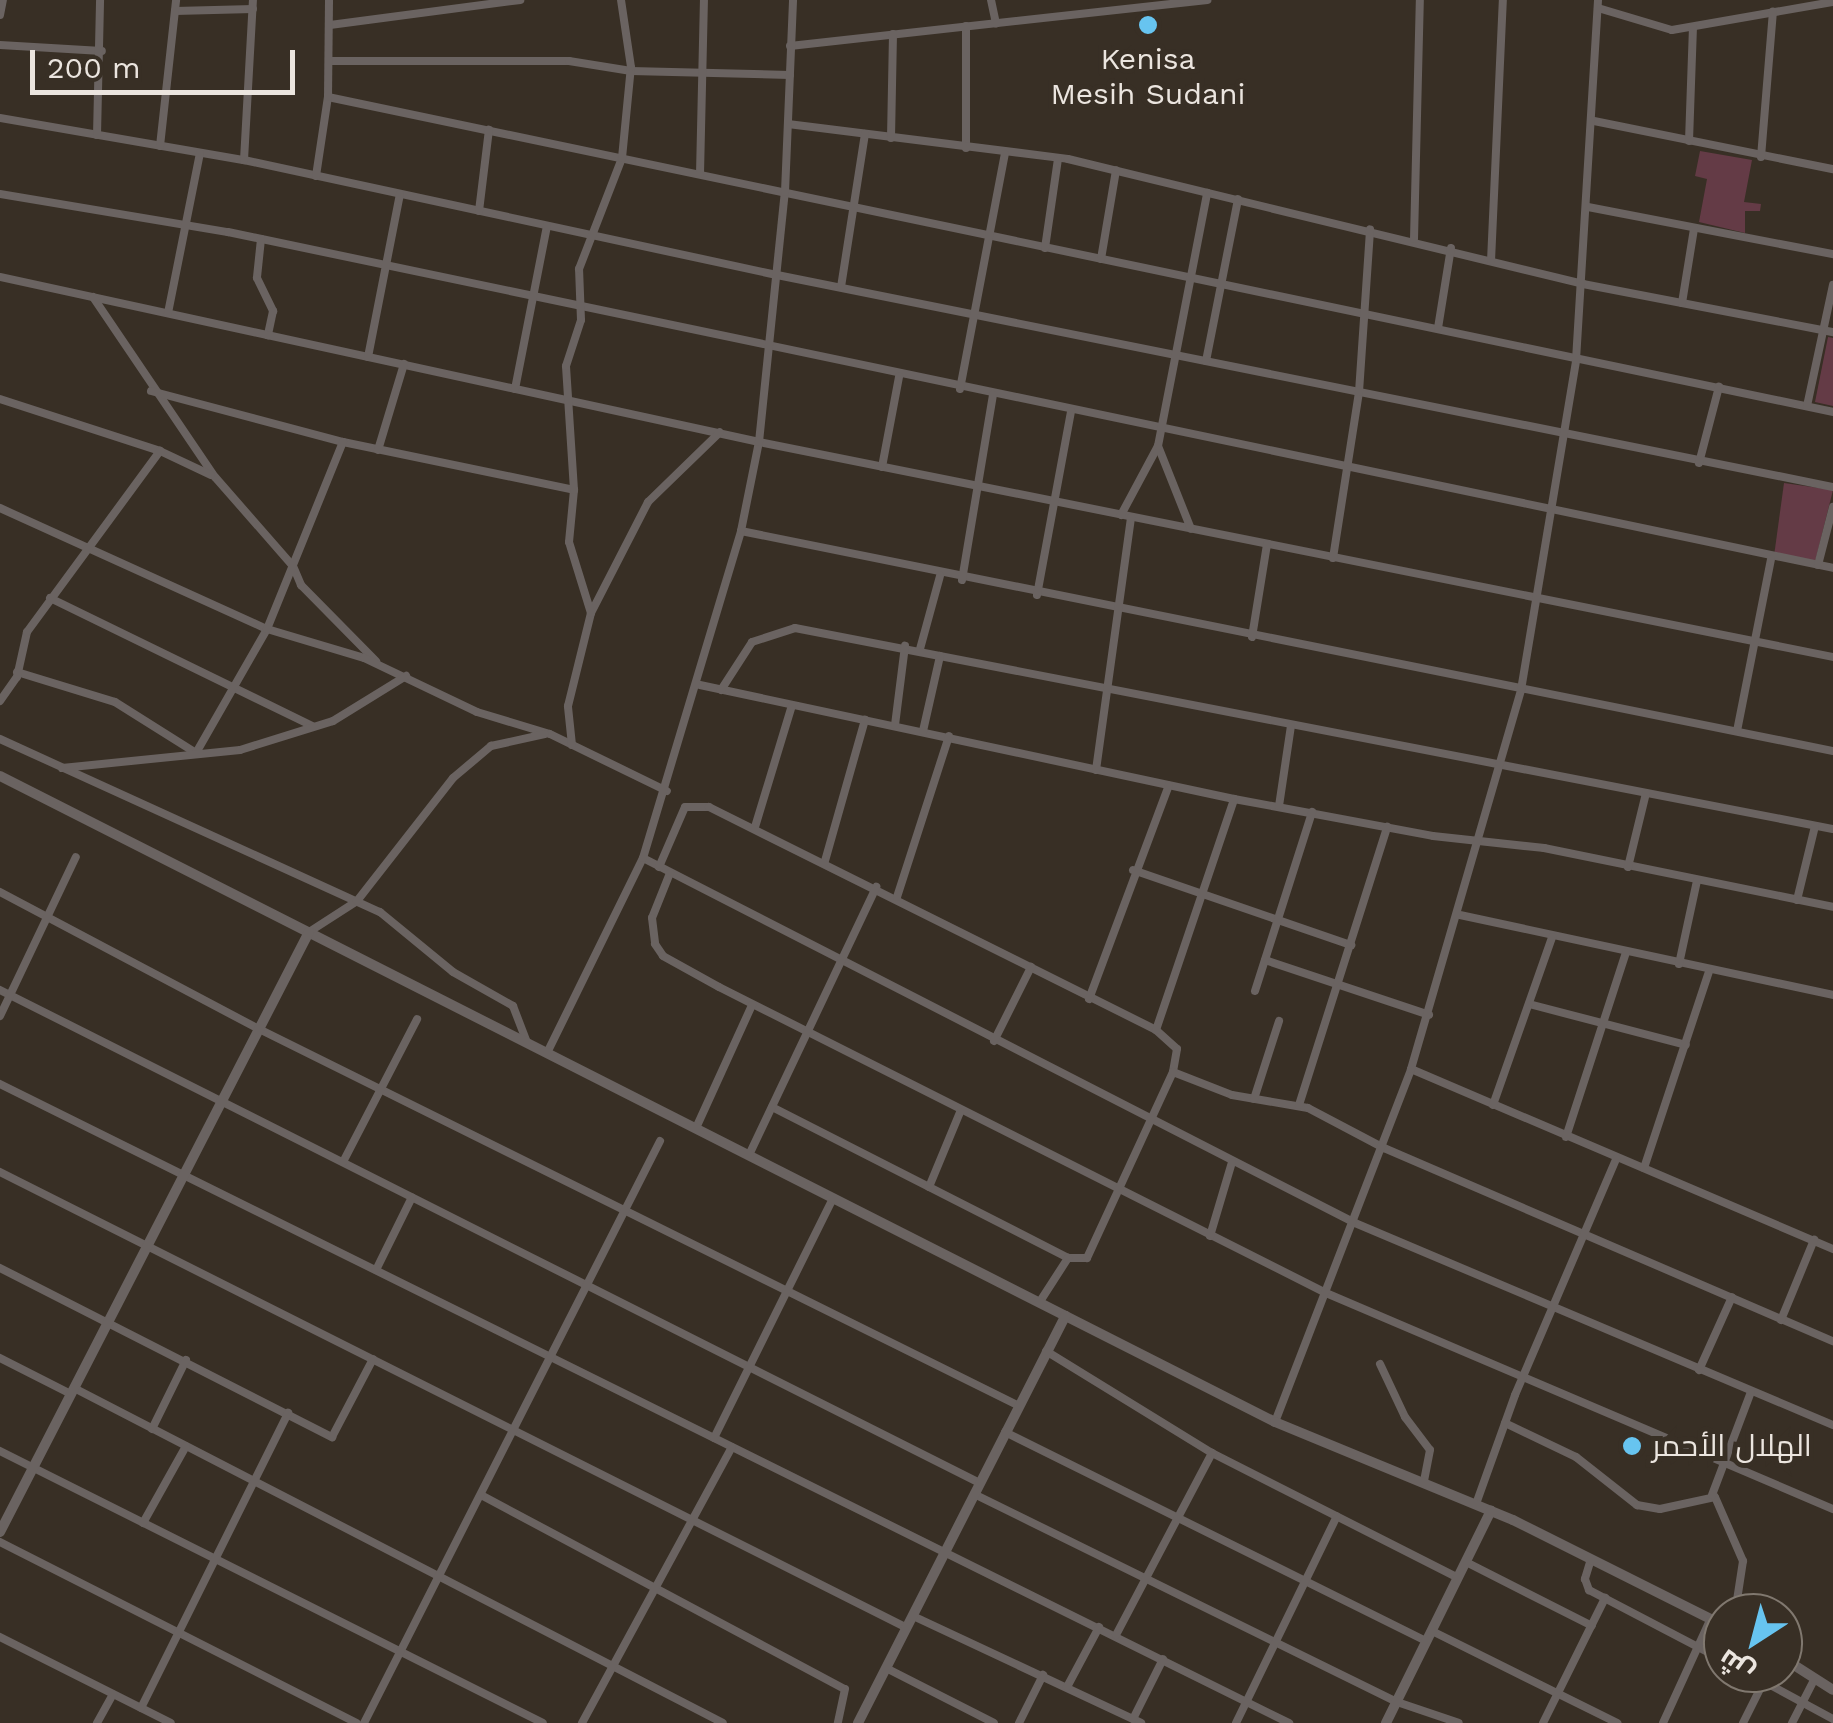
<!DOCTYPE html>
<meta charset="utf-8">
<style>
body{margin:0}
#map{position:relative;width:1833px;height:1723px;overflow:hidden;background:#382f25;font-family:"Work Sans",Cairo,sans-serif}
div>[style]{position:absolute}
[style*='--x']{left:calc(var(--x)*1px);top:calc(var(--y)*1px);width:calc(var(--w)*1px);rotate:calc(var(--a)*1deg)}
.green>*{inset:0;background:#643b46}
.minor>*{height:8px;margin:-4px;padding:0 4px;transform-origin:4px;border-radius:4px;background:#6a6361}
.tertiary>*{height:10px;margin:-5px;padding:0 5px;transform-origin:5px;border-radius:5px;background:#6a6361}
.dots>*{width:28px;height:28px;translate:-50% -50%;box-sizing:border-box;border:5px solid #382f25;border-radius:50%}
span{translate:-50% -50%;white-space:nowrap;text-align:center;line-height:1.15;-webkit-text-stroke:10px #382f25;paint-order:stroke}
.poi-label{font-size:30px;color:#ebe5df}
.left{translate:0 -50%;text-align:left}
.north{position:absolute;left:1703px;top:1593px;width:100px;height:100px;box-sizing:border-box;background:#382f25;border:2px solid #80786f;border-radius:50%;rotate:216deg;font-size:28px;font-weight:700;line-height:40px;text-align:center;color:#ebe5df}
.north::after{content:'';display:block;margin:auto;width:35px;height:45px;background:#67c4f0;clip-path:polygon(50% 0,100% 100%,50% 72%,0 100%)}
.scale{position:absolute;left:30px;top:50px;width:265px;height:45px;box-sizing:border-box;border:5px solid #ebe5df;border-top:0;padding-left:12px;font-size:30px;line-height:35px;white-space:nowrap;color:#ebe5df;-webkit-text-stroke:8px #382f25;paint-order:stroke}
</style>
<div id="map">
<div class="green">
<div style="clip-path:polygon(1700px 151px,1752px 160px,1744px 202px,1761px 204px,1760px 211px,1745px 211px,1745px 233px,1699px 222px,1707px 179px,1695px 176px)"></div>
<div style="clip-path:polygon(1828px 337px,1833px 338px,1833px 406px,1815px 402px)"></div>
<div style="clip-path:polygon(1784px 483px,1833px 490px,1815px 562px,1774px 556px)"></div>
</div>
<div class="minor">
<div style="--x:991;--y:0;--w:24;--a:78"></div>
<div style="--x:1598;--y:8;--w:77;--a:16.6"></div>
<div style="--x:1672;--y:30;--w:163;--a:-9.9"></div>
<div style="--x:175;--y:11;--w:78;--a:-1.5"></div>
<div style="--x:0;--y:15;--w:15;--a:-79"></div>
<div style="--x:330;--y:25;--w:192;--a:-7.5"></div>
<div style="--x:966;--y:26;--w:122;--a:90"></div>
<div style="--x:0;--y:45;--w:102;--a:3.4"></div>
<div style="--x:790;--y:46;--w:420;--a:-6.3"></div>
<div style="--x:329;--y:61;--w:240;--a:0"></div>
<div style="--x:569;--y:61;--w:63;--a:9.2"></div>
<div style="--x:631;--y:71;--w:159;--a:1.4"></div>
<div style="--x:328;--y:97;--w:1538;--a:11.82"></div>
<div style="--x:0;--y:118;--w:248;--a:9.8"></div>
<div style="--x:244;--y:160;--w:545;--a:12.18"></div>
<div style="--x:777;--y:275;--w:1077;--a:11.35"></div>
<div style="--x:1594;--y:121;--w:244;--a:11.4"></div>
<div style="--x:788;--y:124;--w:282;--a:7.1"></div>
<div style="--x:1068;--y:159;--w:530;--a:13.64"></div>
<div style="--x:1583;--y:284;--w:255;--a:10.9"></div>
<div style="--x:97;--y:135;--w:135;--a:-88.7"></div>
<div style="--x:891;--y:138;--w:104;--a:-88.9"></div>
<div style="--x:1689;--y:141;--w:114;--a:-88"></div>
<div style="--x:160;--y:146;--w:147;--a:-83.7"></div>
<div style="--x:1761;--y:157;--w:146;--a:-85.3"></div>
<div style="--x:244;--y:160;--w:160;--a:-86.8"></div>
<div style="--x:700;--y:174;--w:174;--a:-88.7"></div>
<div style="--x:316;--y:176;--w:80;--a:-81.4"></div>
<div style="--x:328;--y:97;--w:97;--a:-89.4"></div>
<div style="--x:0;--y:194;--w:231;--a:9.5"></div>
<div style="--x:228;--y:232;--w:1640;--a:11.82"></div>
<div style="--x:1588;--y:207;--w:249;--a:10.9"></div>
<div style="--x:479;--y:211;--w:82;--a:-83"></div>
<div style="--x:261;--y:239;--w:39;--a:96"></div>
<div style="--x:257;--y:278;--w:37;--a:64"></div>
<div style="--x:273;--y:311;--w:25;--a:102"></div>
<div style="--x:1414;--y:239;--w:239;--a:-88.6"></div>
<div style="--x:1045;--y:248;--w:90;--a:-81.7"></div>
<div style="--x:1101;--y:259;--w:90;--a:-80.4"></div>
<div style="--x:1491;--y:261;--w:261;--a:-87.4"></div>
<div style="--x:0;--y:277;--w:777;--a:12.26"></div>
<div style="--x:759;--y:442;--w:1095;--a:11.32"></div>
<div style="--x:841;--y:287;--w:155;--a:-81.1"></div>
<div style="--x:93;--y:297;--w:217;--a:55.9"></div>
<div style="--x:215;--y:477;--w:118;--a:48.8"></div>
<div style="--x:293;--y:566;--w:21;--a:67"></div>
<div style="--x:301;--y:585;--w:107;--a:45.4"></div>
<div style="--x:1682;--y:303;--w:75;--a:-80.8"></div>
<div style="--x:168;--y:313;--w:163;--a:-78.7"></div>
<div style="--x:1438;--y:328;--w:81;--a:-80.8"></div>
<div style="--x:368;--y:357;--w:166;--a:-78.9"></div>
<div style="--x:1206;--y:361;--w:165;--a:-78.8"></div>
<div style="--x:515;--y:389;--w:166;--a:-78.9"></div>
<div style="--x:960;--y:389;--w:239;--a:-79.2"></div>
<div style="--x:151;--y:391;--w:199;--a:14.9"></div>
<div style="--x:343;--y:442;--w:236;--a:11.7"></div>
<div style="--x:0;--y:399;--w:168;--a:18"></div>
<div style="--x:160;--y:451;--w:56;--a:25.2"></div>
<div style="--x:1807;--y:406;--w:124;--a:-77.9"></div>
<div style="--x:1158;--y:446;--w:89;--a:68.3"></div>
<div style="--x:378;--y:450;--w:90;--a:-73.2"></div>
<div style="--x:1699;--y:463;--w:79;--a:-75.3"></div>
<div style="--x:882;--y:467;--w:92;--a:-79.3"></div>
<div style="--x:0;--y:508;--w:293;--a:24.4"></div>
<div style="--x:267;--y:629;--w:101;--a:16.6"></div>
<div style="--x:364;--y:658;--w:125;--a:25.5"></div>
<div style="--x:477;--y:712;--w:76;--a:16.8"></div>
<div style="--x:550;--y:734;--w:130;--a:26"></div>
<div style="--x:1121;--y:515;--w:78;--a:-61.8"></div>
<div style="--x:1158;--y:446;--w:258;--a:-79"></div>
<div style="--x:741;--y:531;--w:1114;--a:11.39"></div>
<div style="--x:1333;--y:558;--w:168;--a:-81.1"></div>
<div style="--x:1359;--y:392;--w:163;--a:-86.1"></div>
<div style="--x:1818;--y:565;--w:60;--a:-75.5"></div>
<div style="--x:962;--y:580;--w:188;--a:-80.5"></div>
<div style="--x:1037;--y:595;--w:187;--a:-79.5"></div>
<div style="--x:50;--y:598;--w:292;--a:26"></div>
<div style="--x:591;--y:613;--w:125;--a:-62.8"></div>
<div style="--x:648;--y:502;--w:100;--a:-44.2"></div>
<div style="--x:1252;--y:637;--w:94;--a:-80.8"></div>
<div style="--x:920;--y:649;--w:76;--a:-74.7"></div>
<div style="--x:17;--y:672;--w:102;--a:17"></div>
<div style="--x:115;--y:702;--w:96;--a:32.2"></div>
<div style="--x:196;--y:753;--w:143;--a:-60.2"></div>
<div style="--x:267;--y:629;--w:202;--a:-67.9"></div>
<div style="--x:700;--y:685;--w:546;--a:12.05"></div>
<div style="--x:1234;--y:799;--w:202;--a:10.5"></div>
<div style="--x:1433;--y:836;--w:112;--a:6.2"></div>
<div style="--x:1544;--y:848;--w:295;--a:11.5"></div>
<div style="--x:721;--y:690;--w:57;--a:-57.1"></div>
<div style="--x:752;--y:642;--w:45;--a:-18"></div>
<div style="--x:795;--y:628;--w:1057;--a:10.96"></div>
<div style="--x:0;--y:701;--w:29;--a:-55"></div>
<div style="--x:17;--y:677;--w:46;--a:-77.5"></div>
<div style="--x:27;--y:632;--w:225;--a:-53.7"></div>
<div style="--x:895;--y:725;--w:80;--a:-82.8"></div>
<div style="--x:923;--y:731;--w:77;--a:-77.2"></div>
<div style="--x:1737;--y:731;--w:175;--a:-78.8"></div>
<div style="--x:0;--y:739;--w:418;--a:24.5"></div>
<div style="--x:380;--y:912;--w:94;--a:39.4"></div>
<div style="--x:453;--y:972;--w:69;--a:29.5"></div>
<div style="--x:513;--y:1006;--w:39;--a:69"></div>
<div style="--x:572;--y:745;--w:39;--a:-96"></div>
<div style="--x:568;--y:706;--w:96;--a:-76.1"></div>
<div style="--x:591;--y:613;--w:74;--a:-107.2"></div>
<div style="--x:569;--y:542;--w:52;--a:-84.5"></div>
<div style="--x:574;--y:490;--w:124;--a:-93.7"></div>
<div style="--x:566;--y:366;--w:48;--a:-71.9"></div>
<div style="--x:581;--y:320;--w:51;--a:-92.2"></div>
<div style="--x:579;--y:269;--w:119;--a:-68.8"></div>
<div style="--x:622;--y:158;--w:91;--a:-84.4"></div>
<div style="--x:631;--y:67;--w:68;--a:-98.5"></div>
<div style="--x:62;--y:768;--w:179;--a:-5.8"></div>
<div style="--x:240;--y:750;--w:97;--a:-17.3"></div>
<div style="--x:333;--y:721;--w:86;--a:-31.7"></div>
<div style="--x:1096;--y:770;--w:255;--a:-82.1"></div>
<div style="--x:1279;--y:806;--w:81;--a:-81.5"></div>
<div style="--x:755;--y:827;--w:127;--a:-73.1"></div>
<div style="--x:643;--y:858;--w:800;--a:27.14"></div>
<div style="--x:1355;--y:1223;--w:519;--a:22.91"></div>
<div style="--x:825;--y:861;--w:147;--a:-74.2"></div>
<div style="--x:659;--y:867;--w:65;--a:-66.6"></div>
<div style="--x:685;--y:807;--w:24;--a:0"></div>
<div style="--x:709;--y:807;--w:500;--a:26.5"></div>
<div style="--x:1156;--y:1030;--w:28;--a:42"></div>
<div style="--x:1177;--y:1049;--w:23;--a:100"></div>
<div style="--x:1173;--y:1072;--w:63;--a:21.3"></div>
<div style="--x:1232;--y:1095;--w:77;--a:9.7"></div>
<div style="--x:1308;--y:1108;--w:86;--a:27.8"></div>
<div style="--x:1384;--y:1148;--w:489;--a:23.3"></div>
<div style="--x:1628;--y:867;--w:76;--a:-76.3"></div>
<div style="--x:1133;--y:870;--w:231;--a:19"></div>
<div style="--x:670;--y:873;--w:48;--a:111.8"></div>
<div style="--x:652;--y:918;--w:26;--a:83"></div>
<div style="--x:655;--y:944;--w:14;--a:56"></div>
<div style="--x:663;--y:956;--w:64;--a:29"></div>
<div style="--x:719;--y:987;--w:680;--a:26.75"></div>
<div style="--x:1326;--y:1293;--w:551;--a:23.08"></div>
<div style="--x:0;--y:892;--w:293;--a:27.9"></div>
<div style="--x:259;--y:1029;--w:848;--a:26.38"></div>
<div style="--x:897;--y:897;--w:169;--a:-72.1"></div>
<div style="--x:1797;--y:900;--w:76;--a:-76.3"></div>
<div style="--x:1460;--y:915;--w:381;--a:12.1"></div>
<div style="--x:309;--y:932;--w:57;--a:-32.9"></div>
<div style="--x:357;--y:901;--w:156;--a:-52"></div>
<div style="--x:453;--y:778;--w:50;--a:-40.1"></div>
<div style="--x:491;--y:746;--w:55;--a:-12.5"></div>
<div style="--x:1265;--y:960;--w:173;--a:18.5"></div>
<div style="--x:1679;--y:964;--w:85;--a:-77.8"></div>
<div style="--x:0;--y:990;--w:1097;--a:26.71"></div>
<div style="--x:1255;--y:991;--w:188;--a:-72.3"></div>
<div style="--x:1089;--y:999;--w:228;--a:-69.5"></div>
<div style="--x:1529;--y:1004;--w:162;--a:14.6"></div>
<div style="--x:0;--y:1016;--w:176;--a:-64.5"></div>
<div style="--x:1156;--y:1030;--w:244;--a:-71.3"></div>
<div style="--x:994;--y:1041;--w:83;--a:-63.4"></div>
<div style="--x:547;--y:1053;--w:217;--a:-63.8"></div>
<div style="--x:643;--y:858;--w:341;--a:-73.3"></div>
<div style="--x:741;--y:531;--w:91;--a:-78.6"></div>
<div style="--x:759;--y:442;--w:251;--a:-84.1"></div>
<div style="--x:785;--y:192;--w:192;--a:-87.6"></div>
<div style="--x:1411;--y:1069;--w:459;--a:23.1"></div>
<div style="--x:0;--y:1084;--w:1439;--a:26.37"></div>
<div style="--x:1254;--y:1099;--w:82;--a:-72.2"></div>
<div style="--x:1299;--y:1105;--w:292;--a:-72.4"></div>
<div style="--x:1493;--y:1105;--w:178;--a:-70.6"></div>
<div style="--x:772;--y:1107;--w:332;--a:27"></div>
<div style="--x:1068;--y:1258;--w:19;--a:0"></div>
<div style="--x:1087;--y:1258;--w:205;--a:-65.2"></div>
<div style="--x:696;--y:1128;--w:135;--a:-65.5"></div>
<div style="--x:1566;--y:1137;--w:194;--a:-72"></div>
<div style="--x:749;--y:1155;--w:297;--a:-64.6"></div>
<div style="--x:343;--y:1162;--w:161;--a:-62.6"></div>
<div style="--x:1644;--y:1168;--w:207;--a:-71.7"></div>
<div style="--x:0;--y:1172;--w:1015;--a:26.69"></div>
<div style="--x:929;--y:1187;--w:81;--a:-67.5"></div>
<div style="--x:1210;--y:1236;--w:77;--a:-73.4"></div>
<div style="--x:0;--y:1268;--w:373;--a:27"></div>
<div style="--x:332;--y:1437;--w:88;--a:-62.3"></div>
<div style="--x:376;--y:1270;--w:81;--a:-63.7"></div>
<div style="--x:1039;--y:1303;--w:54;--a:-57.2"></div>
<div style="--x:1781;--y:1320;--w:87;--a:-67.6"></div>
<div style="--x:1046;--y:1351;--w:195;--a:31.6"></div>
<div style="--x:1212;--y:1453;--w:276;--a:26.9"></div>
<div style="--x:0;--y:1358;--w:80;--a:26.9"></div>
<div style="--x:1380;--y:1364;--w:59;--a:64.7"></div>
<div style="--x:1405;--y:1417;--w:41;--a:52.9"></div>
<div style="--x:1430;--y:1450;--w:33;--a:101"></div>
<div style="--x:1699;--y:1370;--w:80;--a:-65.7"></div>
<div style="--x:74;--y:1388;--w:730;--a:27.3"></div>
<div style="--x:1275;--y:1422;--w:378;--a:-68.9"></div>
<div style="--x:1411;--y:1069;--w:395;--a:-73.8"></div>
<div style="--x:1521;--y:690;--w:335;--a:-80.5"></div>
<div style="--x:1576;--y:360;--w:361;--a:-86.5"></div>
<div style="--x:1505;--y:1423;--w:79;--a:25.6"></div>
<div style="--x:1576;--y:1457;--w:78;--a:38.2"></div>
<div style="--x:1637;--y:1505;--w:23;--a:10"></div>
<div style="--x:1660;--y:1509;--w:56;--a:-12.3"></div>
<div style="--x:1715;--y:1497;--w:70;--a:66.4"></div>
<div style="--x:1743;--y:1561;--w:53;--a:98.7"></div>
<div style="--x:152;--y:1429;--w:77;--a:-63.8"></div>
<div style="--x:1005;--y:1432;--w:470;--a:26.4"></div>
<div style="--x:714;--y:1438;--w:268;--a:-63.6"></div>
<div style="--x:0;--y:1451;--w:607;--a:26.61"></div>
<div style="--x:974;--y:1494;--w:471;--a:26.2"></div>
<div style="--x:1397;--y:1702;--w:65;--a:18.7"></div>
<div style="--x:481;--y:1495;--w:412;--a:28.1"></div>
<div style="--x:845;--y:1689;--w:35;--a:102"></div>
<div style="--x:1712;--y:1495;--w:110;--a:-69.3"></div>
<div style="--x:1476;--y:1504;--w:116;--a:-70.3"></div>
<div style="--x:1515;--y:1395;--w:257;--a:-66.8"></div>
<div style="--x:143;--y:1523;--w:88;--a:-60.8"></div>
<div style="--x:0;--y:1542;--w:400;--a:26.9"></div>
<div style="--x:1591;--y:1559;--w:21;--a:107"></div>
<div style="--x:1585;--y:1579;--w:12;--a:70"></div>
<div style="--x:1589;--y:1590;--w:151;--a:27.6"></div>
<div style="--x:1466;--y:1562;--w:141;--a:26.9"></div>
<div style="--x:913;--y:1616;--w:252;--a:25.1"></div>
<div style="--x:1432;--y:1631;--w:207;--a:26.4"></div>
<div style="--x:1116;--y:1635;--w:206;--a:-62.2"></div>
<div style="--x:0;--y:1637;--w:191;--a:26.7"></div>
<div style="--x:886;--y:1668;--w:121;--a:27"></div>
<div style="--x:1748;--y:1673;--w:97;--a:28.4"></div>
<div style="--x:1067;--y:1687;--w:68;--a:-61.9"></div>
<div style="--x:141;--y:1708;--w:330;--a:-63.5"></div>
<div style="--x:1133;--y:1719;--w:67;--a:-63.4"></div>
<div style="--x:97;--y:1723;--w:33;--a:-61"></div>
<div style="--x:364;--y:1723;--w:653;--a:-63.04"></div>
<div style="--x:582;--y:1723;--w:314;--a:-61.5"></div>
<div style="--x:1019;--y:1723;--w:54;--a:-63.4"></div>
<div style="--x:1236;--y:1723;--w:230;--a:-64"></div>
<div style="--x:1543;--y:1723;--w:140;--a:-63.6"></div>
<div style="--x:1663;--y:1723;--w:115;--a:-65.4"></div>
<div style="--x:1743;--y:1723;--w:47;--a:-63.4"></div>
<div style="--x:1792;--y:1723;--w:48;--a:-62.9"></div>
</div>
<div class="tertiary">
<div style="--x:0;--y:776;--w:1429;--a:26.87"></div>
<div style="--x:1275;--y:1422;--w:257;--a:22.4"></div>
<div style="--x:1513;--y:1520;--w:235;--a:26.6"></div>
<div style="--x:0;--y:1532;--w:675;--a:-62.75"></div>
<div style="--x:1783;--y:1658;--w:59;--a:32.6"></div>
<div style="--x:858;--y:1723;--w:457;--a:-63"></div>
<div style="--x:1386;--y:1723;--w:237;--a:-63.7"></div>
</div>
<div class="dots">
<div style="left:1148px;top:25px;background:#67c4f0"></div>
<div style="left:1632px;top:1446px;background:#67c4f0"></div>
</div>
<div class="poi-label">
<span style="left:1148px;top:76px">Kenisa<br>Mesih Sudani</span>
<span class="left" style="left:1652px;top:1446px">الهلال الأحمر</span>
</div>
<div class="north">ش</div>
<div class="scale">200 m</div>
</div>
